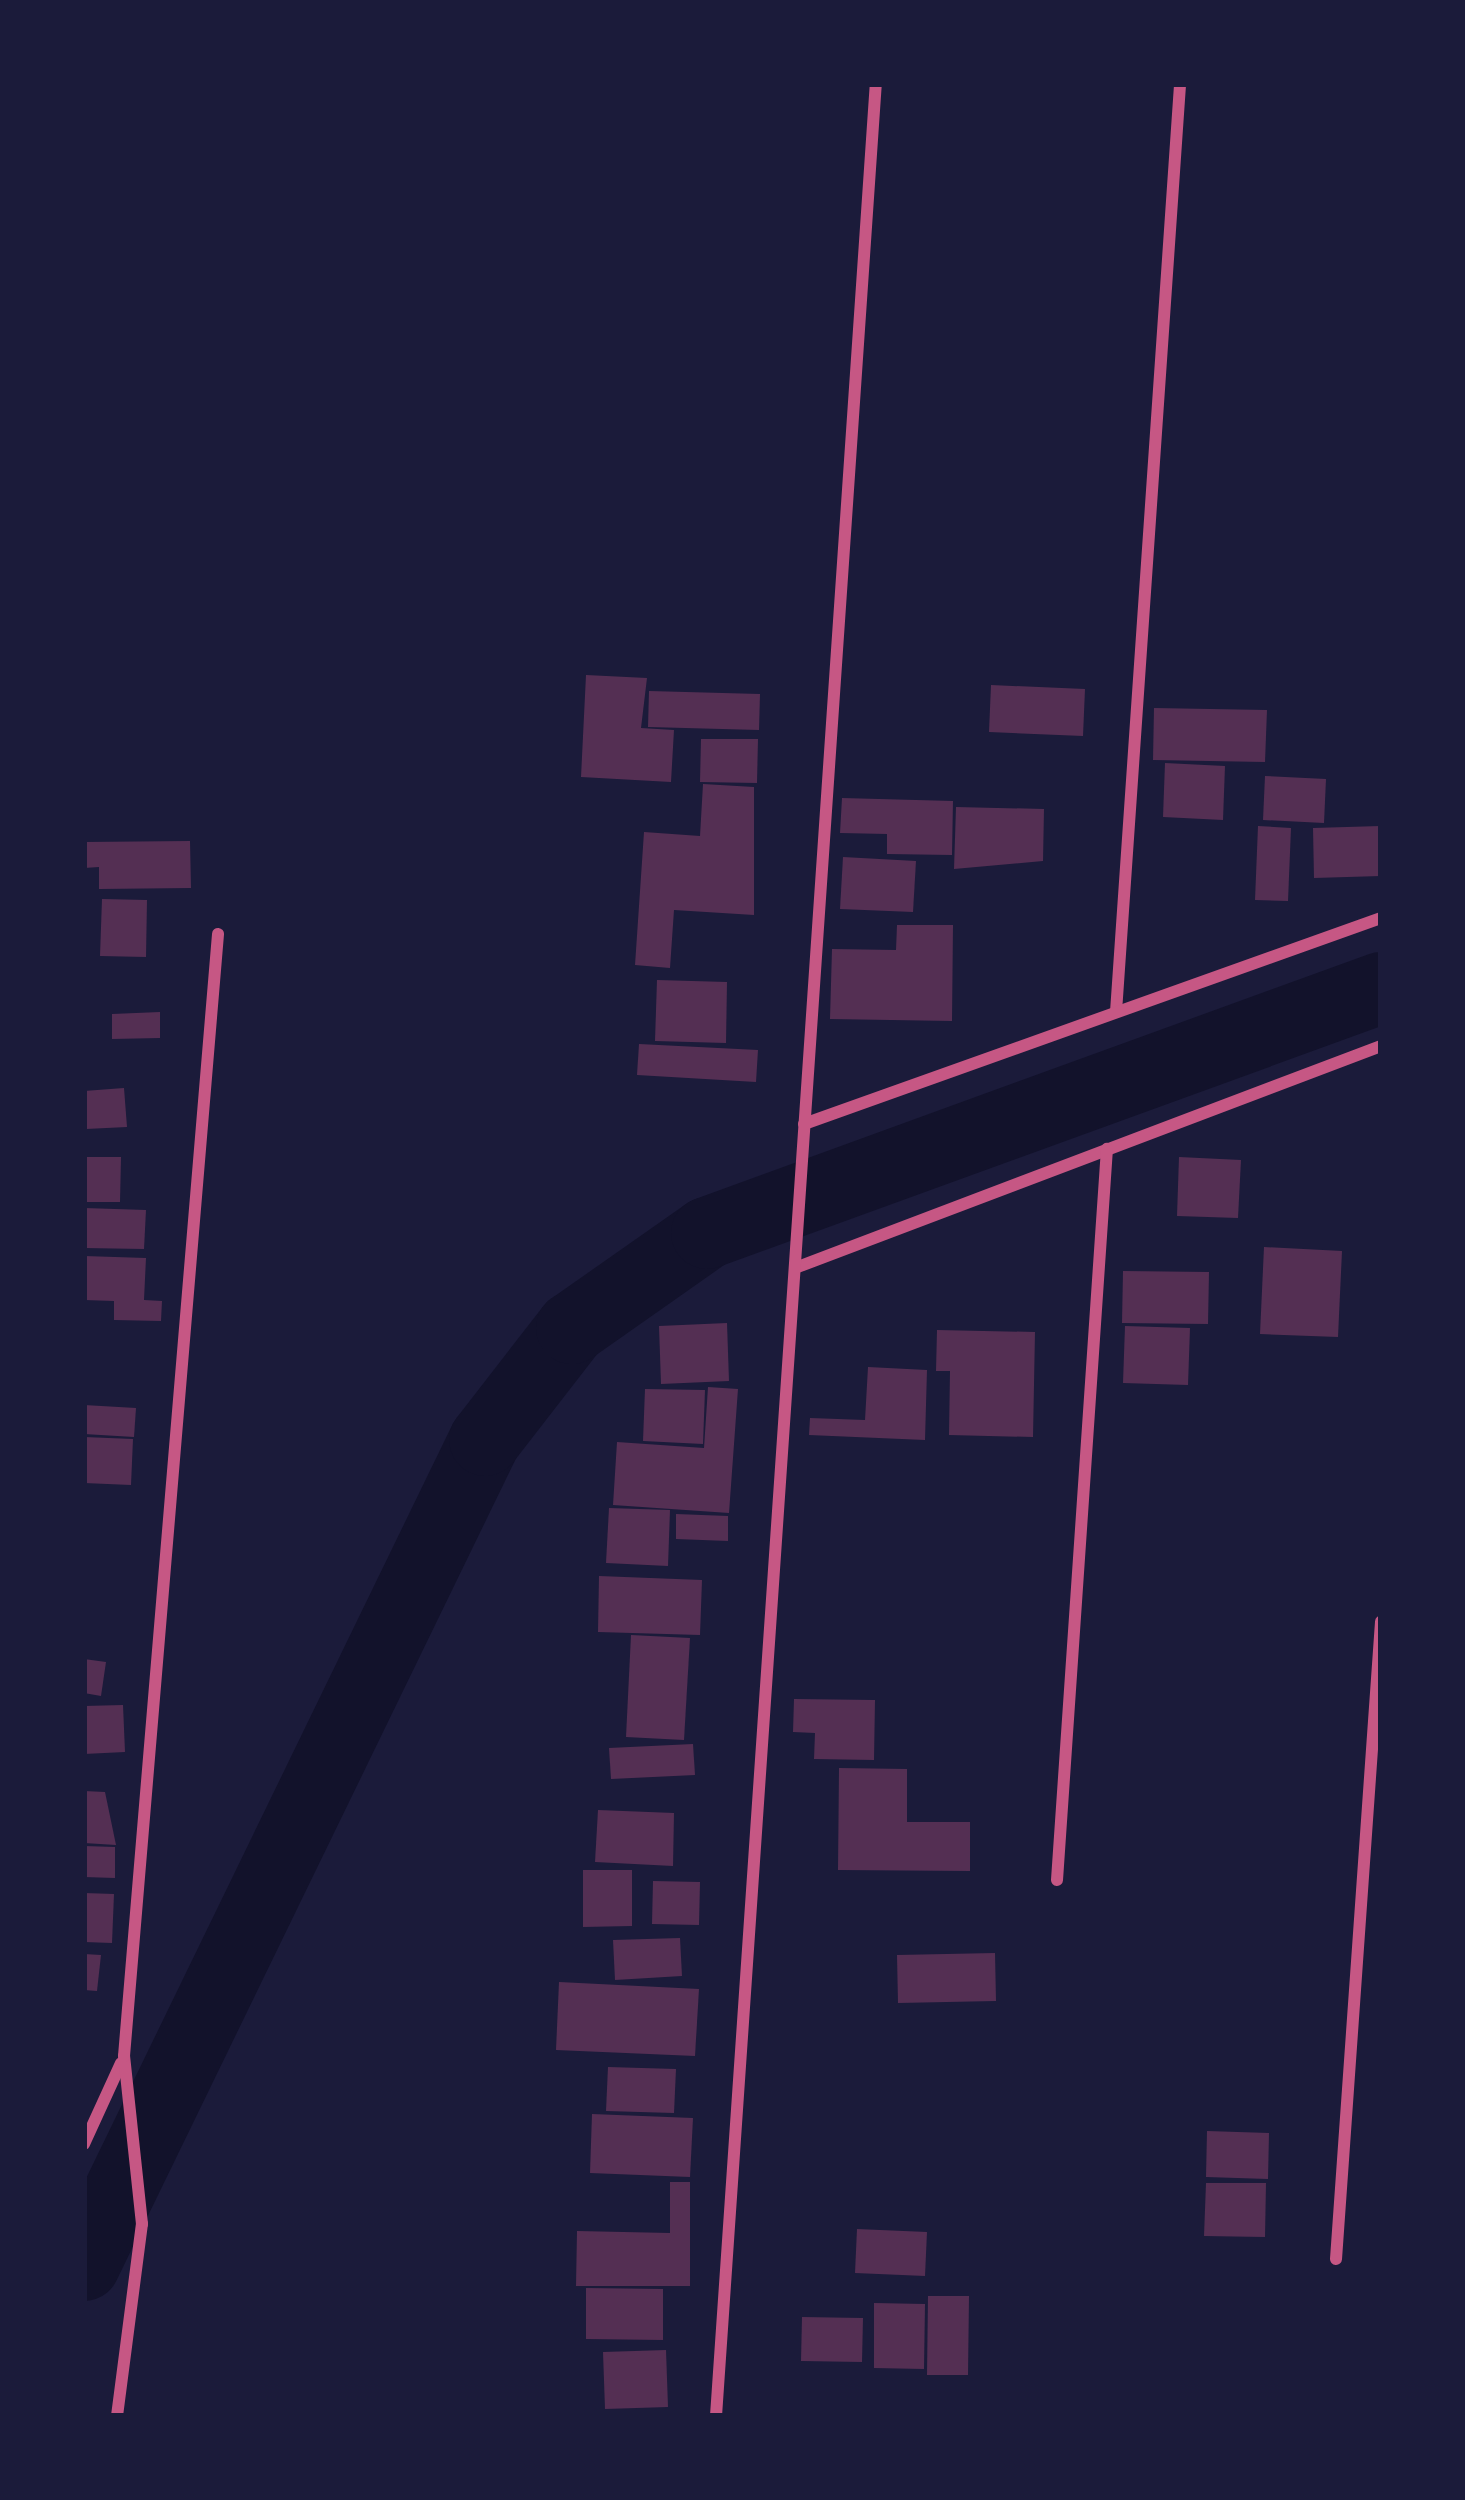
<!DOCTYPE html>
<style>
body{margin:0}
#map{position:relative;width:1465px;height:2500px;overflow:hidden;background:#1b1b3a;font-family:"PT Sans",sans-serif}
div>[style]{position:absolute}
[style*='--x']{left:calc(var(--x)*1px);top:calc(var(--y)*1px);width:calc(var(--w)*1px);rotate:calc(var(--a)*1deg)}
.river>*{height:72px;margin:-36px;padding:0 36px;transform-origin:36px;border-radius:36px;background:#12122b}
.building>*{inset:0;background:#542f53}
.minor>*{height:12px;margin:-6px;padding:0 6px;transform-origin:6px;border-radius:6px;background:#c65784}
span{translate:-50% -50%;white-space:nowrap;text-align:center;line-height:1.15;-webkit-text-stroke:9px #1b1b3a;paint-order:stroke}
.frame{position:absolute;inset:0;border:87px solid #1b1b3a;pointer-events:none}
</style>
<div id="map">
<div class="river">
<div style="--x:84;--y:2265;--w:917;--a:-64.08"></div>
<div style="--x:485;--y:1440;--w:142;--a:-52.2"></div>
<div style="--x:572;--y:1328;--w:165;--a:-35.1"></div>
<div style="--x:707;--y:1233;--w:717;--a:-19.98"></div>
</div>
<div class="building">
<div style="clip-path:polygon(586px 675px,647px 678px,641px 728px,674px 730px,671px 782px,581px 777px)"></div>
<div style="clip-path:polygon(991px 685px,1085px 689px,1083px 736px,989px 732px)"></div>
<div style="clip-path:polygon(649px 691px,760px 694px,759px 730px,648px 727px)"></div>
<div style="clip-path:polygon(1154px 708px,1267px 710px,1265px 762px,1153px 760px)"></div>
<div style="clip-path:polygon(701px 739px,758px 739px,757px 783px,700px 782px)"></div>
<div style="clip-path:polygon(1165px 763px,1225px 766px,1223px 820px,1163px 817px)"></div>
<div style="clip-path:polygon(1265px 776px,1326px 779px,1324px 823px,1263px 820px)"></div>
<div style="clip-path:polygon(703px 784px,754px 787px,754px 915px,674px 910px,670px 968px,635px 965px,644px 832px,700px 836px)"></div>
<div style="clip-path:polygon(842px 798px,953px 801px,952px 855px,887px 854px,887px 834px,840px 833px)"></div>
<div style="clip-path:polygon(956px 807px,1044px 809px,1043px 861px,954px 869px)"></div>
<div style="clip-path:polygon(1258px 826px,1291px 828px,1288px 901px,1255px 900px)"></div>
<div style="clip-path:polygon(1380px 826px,1381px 876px,1314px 878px,1313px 828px)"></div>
<div style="clip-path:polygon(190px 841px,191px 888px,99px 889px,99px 867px,84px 868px,84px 842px)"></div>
<div style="clip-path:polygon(843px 857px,916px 861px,913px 912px,840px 909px)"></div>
<div style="clip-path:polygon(102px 899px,147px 900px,146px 957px,100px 956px)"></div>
<div style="clip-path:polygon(897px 925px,953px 925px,952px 1021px,830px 1019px,832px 949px,896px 950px)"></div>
<div style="clip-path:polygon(657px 980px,727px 982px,726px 1043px,655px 1041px)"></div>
<div style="clip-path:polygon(160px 1012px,160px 1038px,112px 1039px,112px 1014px)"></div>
<div style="clip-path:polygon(639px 1044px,758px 1050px,756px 1082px,637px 1075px)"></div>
<div style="clip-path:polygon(124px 1088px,127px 1127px,86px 1129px,84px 1091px)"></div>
<div style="clip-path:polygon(84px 1157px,121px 1157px,120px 1202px,84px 1202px)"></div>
<div style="clip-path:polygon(1179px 1157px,1241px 1160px,1238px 1218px,1177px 1216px)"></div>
<div style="clip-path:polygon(84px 1208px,146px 1210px,144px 1249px,84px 1248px)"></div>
<div style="clip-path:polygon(1264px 1247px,1342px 1251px,1338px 1337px,1260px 1334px)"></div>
<div style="clip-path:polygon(84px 1256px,146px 1258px,144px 1300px,162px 1301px,161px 1321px,114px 1320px,114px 1301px,84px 1300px)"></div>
<div style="clip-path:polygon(1123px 1271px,1209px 1272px,1208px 1324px,1122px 1323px)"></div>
<div style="clip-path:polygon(727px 1323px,729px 1381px,661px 1384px,659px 1326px)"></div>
<div style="clip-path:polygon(1125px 1326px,1190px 1328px,1188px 1385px,1123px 1383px)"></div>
<div style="clip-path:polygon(937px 1330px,1035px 1332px,1033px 1437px,949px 1435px,950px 1371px,936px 1371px)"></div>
<div style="clip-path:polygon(868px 1367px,927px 1370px,925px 1440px,809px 1435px,810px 1418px,865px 1420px)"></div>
<div style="clip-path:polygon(708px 1387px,738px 1389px,729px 1513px,613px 1505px,617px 1442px,704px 1448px)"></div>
<div style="clip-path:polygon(645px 1389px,705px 1390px,703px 1444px,643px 1441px)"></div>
<div style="clip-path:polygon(84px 1405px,136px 1408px,134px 1437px,84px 1434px)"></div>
<div style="clip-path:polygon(84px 1437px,133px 1439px,131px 1485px,84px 1483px)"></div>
<div style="clip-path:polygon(609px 1508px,670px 1510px,668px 1566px,606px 1563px)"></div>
<div style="clip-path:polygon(676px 1514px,728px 1516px,728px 1541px,676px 1539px)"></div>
<div style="clip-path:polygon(599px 1576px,702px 1580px,700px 1635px,598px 1632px)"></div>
<div style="clip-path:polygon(631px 1635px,690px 1638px,684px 1740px,626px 1737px)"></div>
<div style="clip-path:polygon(84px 1659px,106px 1662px,101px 1696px,84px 1693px)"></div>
<div style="clip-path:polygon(794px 1699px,875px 1700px,874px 1760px,814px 1759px,815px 1733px,793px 1732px)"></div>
<div style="clip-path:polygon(123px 1705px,125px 1752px,84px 1754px,84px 1706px)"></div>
<div style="clip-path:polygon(693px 1744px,695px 1775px,611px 1779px,609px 1748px)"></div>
<div style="clip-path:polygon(839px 1768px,907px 1769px,907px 1822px,970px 1822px,970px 1871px,838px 1870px)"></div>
<div style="clip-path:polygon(84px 1791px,105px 1792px,116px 1845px,84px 1843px)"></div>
<div style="clip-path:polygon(598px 1810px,674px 1813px,673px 1866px,595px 1862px)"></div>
<div style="clip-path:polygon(84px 1846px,115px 1847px,115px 1878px,84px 1877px)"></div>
<div style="clip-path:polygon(583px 1870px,632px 1870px,632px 1926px,583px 1927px)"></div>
<div style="clip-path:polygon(653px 1881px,700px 1882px,699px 1925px,652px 1924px)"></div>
<div style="clip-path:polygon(84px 1893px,114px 1894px,112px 1943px,84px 1942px)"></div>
<div style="clip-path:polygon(680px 1938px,682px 1976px,615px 1980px,613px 1940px)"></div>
<div style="clip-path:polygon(995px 1953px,996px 2001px,898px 2003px,897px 1955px)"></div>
<div style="clip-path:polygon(84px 1954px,101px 1955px,97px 1991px,84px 1990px)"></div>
<div style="clip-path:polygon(559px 1982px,699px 1989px,695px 2056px,556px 2050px)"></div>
<div style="clip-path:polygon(608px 2067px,676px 2069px,674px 2113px,606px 2111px)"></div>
<div style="clip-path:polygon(592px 2114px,693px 2118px,690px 2177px,590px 2173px)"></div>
<div style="clip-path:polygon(1207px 2131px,1269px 2133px,1268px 2179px,1206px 2177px)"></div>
<div style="clip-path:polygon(670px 2182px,690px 2182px,690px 2286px,576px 2286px,577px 2231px,670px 2233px)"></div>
<div style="clip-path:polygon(1206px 2183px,1266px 2183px,1265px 2237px,1204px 2236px)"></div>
<div style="clip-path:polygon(857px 2229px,927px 2232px,925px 2276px,855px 2273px)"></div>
<div style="clip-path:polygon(586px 2288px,663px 2289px,663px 2340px,586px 2339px)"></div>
<div style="clip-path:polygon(928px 2296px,969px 2296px,968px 2375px,927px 2375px)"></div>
<div style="clip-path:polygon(874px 2303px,925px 2304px,924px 2369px,874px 2368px)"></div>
<div style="clip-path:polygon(802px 2317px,863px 2318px,862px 2362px,801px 2361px)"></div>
<div style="clip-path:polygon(666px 2350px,668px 2407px,605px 2409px,603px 2352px)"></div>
</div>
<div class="minor">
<div style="--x:1116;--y:1012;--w:930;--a:-86.05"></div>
<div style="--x:804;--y:1124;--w:613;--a:-19.65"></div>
<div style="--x:795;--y:1268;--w:627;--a:-20.75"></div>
<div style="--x:1057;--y:1880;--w:733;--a:-86.09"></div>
<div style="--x:84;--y:2144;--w:89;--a:-65.4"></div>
<div style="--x:1336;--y:2259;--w:639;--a:-85.96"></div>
<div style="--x:117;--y:2416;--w:194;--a:-82.6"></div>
<div style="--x:142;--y:2224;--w:169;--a:-96.1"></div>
<div style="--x:124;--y:2056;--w:1126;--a:-85.21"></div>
<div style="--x:716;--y:2416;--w:2337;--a:-86.08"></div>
</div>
<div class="frame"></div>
</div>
